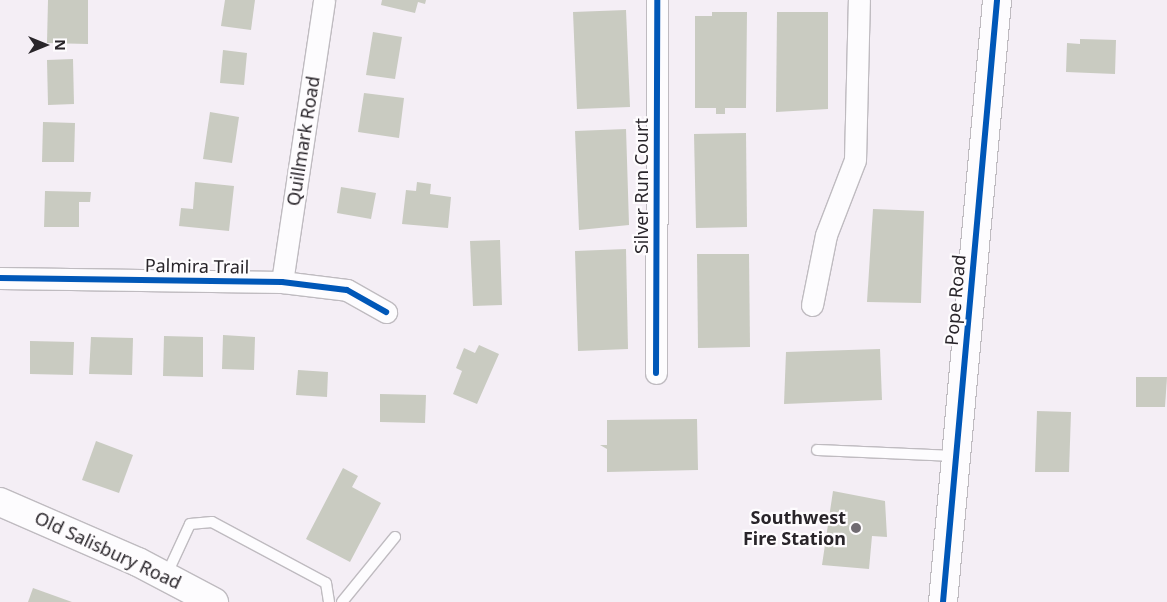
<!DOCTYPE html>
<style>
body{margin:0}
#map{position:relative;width:1167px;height:602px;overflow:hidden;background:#f4eef5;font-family:"Noto Sans",sans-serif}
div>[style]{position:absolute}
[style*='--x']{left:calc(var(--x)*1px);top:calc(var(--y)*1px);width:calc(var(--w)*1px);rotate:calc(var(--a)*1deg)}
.building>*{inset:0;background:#c9cbc1}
.roads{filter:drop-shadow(1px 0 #bfbbc0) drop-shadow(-1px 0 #bfbbc0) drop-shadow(0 1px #bfbbc0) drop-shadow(0 -1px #bfbbc0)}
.lane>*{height:10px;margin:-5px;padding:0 5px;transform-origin:5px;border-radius:5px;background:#fdfcfe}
.street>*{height:21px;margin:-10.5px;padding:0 10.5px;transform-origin:10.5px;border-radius:10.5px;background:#fdfcfe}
.secondary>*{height:28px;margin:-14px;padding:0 14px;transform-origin:14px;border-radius:14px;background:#fdfcfe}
.cycleway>*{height:6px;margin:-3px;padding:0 3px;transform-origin:3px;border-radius:3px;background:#0057b8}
.dots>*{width:14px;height:14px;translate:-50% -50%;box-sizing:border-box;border:2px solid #fefcfe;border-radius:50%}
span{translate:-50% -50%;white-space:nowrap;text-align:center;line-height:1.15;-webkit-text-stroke:4.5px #fefcfe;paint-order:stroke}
.street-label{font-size:18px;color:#29252a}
.poi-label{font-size:18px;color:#29252a;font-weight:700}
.right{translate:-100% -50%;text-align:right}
.north{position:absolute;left:20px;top:20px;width:50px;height:50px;-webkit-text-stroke:4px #fefcfe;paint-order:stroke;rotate:90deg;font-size:14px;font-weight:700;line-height:20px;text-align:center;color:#29252a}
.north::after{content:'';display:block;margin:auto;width:18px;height:22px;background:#29252a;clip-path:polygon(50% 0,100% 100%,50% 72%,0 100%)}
</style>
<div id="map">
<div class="building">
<div style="clip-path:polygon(48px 0,88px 0,88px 44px,47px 43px)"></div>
<div style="clip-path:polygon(225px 0,255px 0,251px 30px,221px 26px)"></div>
<div style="clip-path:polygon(382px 0,426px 0,425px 4px,418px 2px,415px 13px,381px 5px)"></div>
<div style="clip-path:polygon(626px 10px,630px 107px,577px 109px,573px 12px)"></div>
<div style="clip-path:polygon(712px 12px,747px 12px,746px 108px,725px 108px,725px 114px,716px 114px,716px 108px,695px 108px,695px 16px,712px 16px)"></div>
<div style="clip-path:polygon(777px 12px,828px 12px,828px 109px,776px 112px)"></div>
<div style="clip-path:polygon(373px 32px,402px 37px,395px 79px,366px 75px)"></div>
<div style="clip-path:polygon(1080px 39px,1116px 40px,1115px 74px,1066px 72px,1067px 43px,1080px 44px)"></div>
<div style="clip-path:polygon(223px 50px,247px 53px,244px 85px,220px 83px)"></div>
<div style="clip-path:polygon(73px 59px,74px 104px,48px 105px,47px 60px)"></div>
<div style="clip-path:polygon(364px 93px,404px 98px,399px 138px,358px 132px)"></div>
<div style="clip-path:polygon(210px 112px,239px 117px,232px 163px,203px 159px)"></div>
<div style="clip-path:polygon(43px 122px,75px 123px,74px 162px,42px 162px)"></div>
<div style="clip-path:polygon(626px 129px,629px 225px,579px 230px,575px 131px)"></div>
<div style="clip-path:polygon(746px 133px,747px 227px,696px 228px,694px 134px)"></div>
<div style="clip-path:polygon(195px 182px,234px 186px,229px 231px,179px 226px,181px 208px,193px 209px)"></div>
<div style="clip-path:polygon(417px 182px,431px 184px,430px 194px,451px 197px,448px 228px,402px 224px,406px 190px,416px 191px)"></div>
<div style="clip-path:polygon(341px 187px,376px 193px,371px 219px,337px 213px)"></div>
<div style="clip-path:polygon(45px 191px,91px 192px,90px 202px,79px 202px,79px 227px,44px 227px)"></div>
<div style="clip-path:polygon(873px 209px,924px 211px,921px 303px,867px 302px)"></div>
<div style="clip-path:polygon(500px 240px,502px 305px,473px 306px,470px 241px)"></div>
<div style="clip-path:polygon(626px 249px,628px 349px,578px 351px,575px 251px)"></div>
<div style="clip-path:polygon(697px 254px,749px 254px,750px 347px,698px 348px)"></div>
<div style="clip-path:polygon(223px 335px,255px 337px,254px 370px,222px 369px)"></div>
<div style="clip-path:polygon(164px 336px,203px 337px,203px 377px,163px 376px)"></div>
<div style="clip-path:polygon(91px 337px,133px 338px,132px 375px,89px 374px)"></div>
<div style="clip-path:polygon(30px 341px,74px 342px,73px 375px,30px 374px)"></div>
<div style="clip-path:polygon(479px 345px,499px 354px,477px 404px,453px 394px,462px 371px,456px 368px,464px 348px,475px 353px)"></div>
<div style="clip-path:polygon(880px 349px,882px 400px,784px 404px,786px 352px)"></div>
<div style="clip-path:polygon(298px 370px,328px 372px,327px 397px,296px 395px)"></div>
<div style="clip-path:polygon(1136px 377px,1167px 377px,1165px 407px,1136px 407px)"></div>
<div style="clip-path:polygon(380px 394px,426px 395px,425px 423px,380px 422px)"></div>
<div style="clip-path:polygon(1037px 411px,1071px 412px,1069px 472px,1035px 472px)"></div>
<div style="clip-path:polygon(697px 419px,698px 470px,607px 472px,607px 449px,600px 445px,607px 445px,607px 420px)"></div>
<div style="clip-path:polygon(96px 441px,133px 455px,119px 493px,82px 480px)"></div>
<div style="clip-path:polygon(343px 468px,358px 476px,352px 487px,381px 503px,350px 562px,306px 539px)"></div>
<div style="clip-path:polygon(833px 491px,885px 501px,887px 537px,872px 536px,869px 569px,822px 565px)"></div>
<div style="clip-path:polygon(33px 588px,72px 602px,28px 602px)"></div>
</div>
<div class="roads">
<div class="lane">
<div style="--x:817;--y:450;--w:138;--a:2.5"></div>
<div style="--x:166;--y:576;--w:57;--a:-65.2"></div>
<div style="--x:190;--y:524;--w:22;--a:-5"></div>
<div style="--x:212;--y:522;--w:129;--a:28.2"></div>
<div style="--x:326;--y:583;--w:19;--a:81"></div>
<div style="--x:342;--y:602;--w:84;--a:-50.8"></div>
</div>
<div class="street">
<div style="--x:0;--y:278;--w:282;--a:0.8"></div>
<div style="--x:282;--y:282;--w:65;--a:7"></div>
<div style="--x:347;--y:290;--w:45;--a:29.4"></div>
<div style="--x:282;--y:282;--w:285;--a:-81.5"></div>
<div style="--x:812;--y:305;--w:71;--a:-78.7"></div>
<div style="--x:826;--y:235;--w:80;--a:-68.9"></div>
<div style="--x:855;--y:160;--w:160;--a:-88.6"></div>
<div style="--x:656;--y:373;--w:373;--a:-89.8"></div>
</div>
<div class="secondary">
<div style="--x:0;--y:502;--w:150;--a:23.5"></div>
<div style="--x:138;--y:562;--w:86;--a:27.8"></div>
<div style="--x:943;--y:602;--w:604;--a:-84.87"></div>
</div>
</div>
<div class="cycleway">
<div style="--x:0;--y:278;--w:282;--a:0.8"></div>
<div style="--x:282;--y:282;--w:65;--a:7"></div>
<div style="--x:347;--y:290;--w:45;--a:29.4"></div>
<div style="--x:656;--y:373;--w:373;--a:-89.8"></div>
<div style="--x:943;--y:602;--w:604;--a:-84.87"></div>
</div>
<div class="dots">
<div style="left:856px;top:528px;background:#706b71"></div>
</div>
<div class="street-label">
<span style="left:303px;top:141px;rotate:-81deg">Quillmark Road</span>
<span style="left:641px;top:186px;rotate:-90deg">Silver Run Court</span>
<span style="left:197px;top:266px;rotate:1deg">Palmira Trail</span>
<span style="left:955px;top:300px;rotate:-85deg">Pope Road</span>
<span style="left:108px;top:550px;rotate:25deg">Old Salisbury Road</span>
</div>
<div class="poi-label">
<span class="right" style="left:846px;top:528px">Southwest<br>Fire Station</span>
</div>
<div class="north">N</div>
</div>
